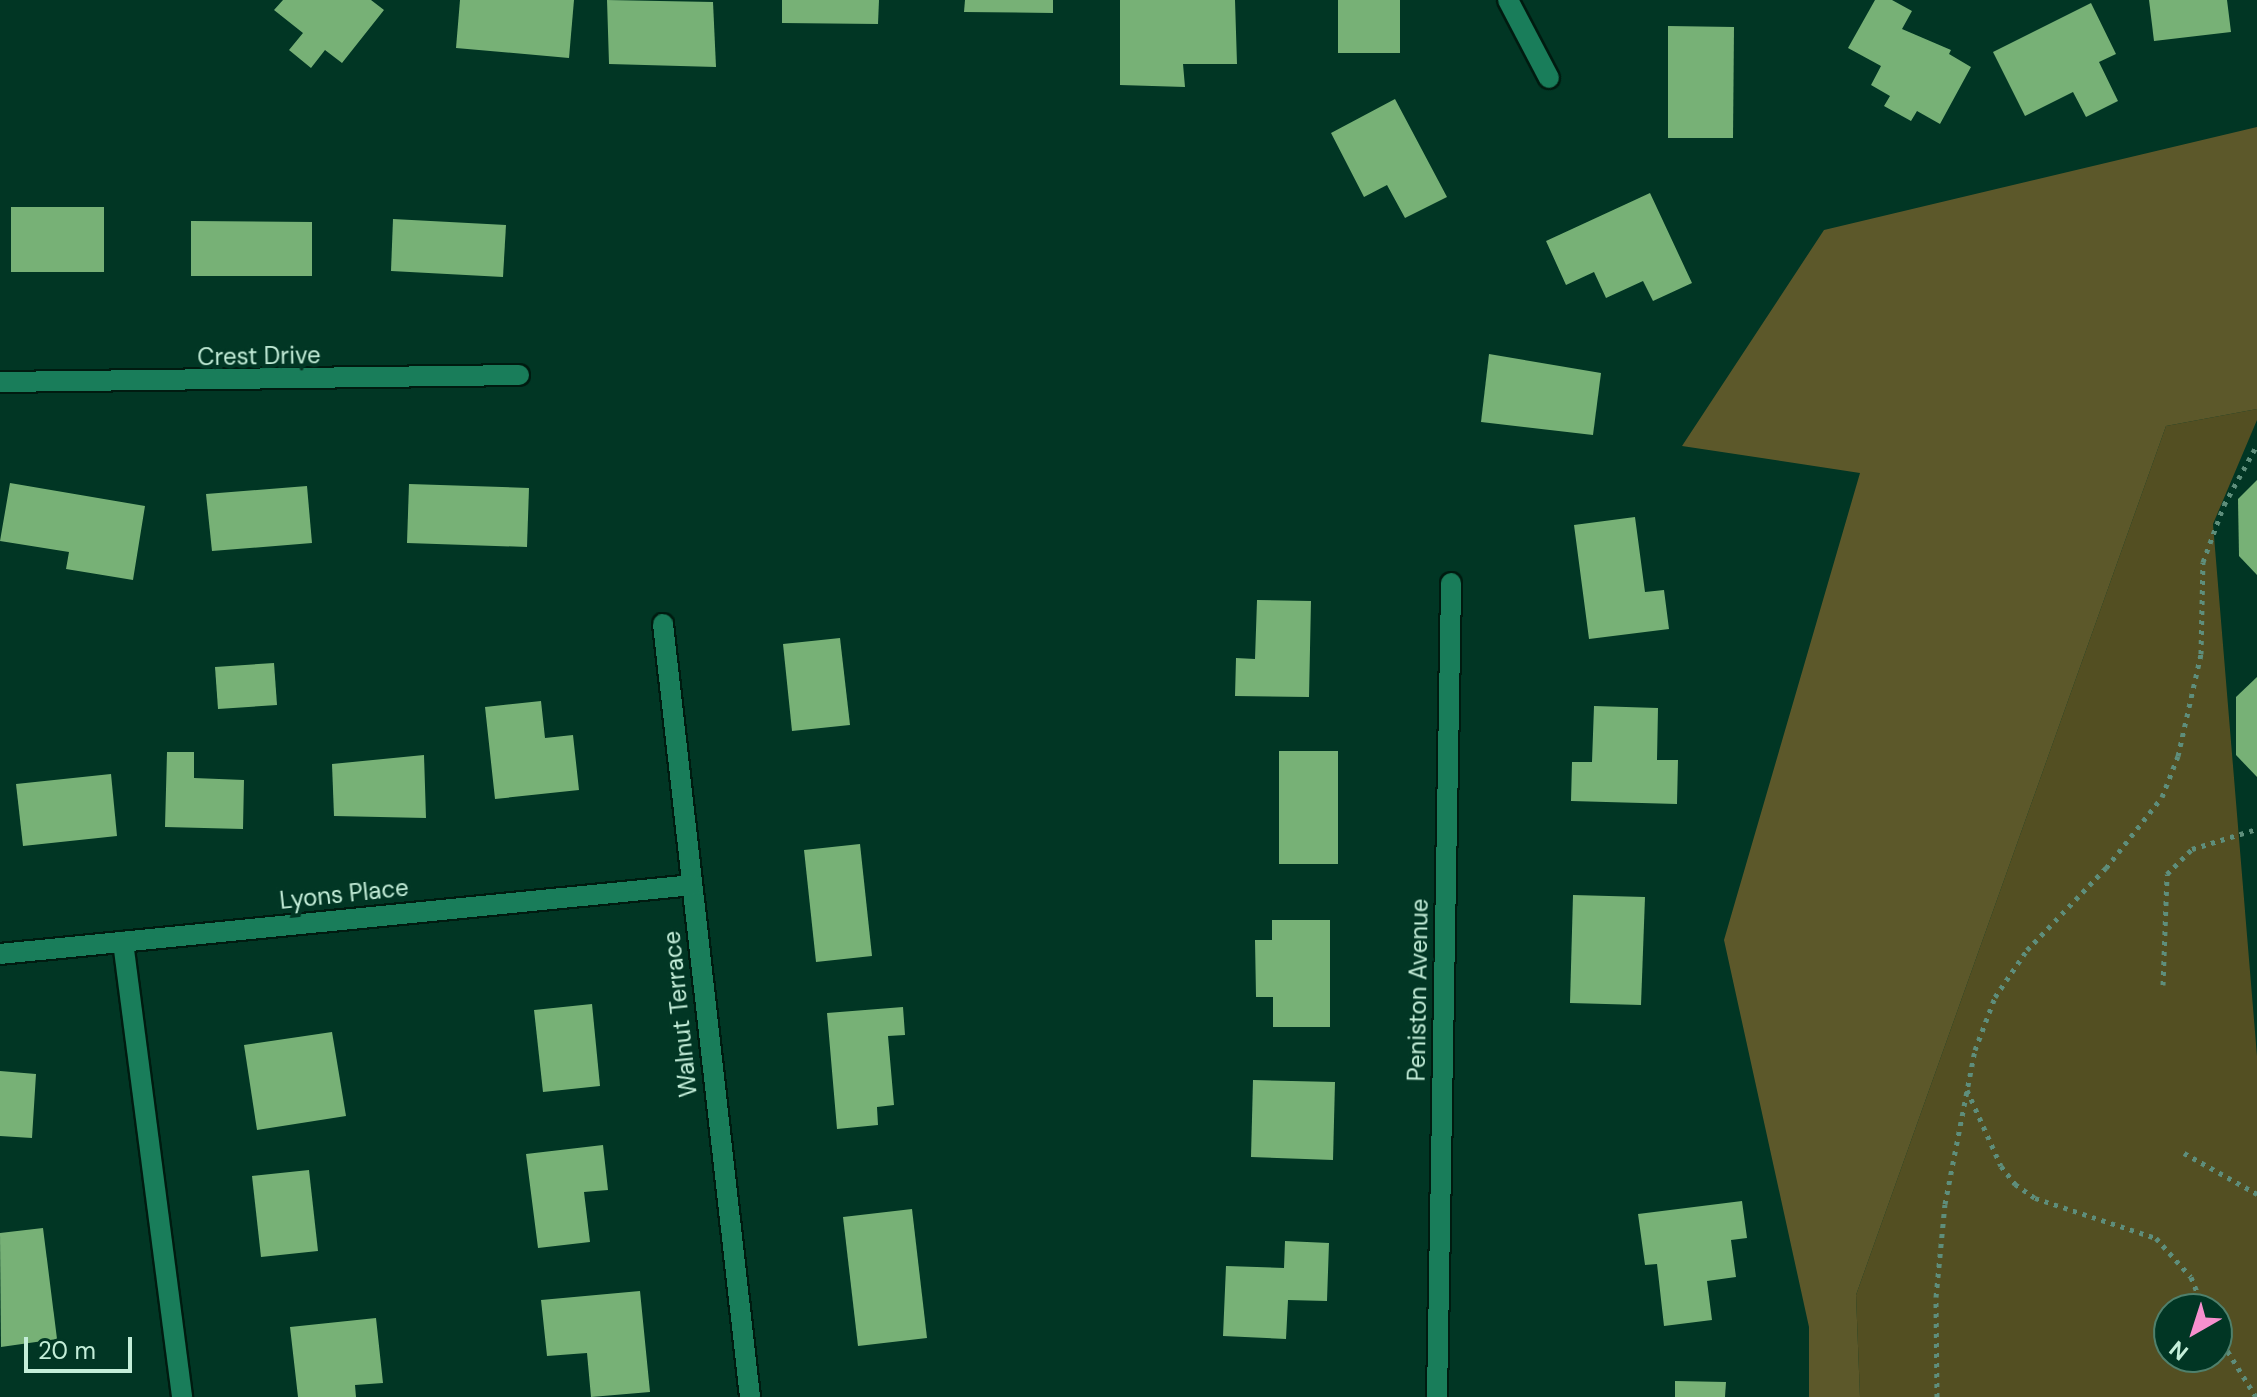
<!DOCTYPE html>
<style>
body{margin:0}
#map{position:relative;width:2257px;height:1397px;overflow:hidden;background:#013624;font-family:"DM Sans",sans-serif}
div>[style]{position:absolute}
[style*='--x']{left:calc(var(--x)*1px);top:calc(var(--y)*1px);width:calc(var(--w)*1px);rotate:calc(var(--a)*1deg)}
.green>*{inset:0;background:#534f22}
.forest>*{inset:0;background:#5c582a}
.building>*{inset:0;background:#77b176}
.path>*{height:5px;margin-top:-2.5px;transform-origin:0;background:repeating-linear-gradient(90deg,#5e8e7b 0 4px,transparent 0 10px)}
.roads{filter:drop-shadow(2px 0 #001b10) drop-shadow(-2px 0 #001b10) drop-shadow(0 2px #001b10) drop-shadow(0 -2px #001b10)}
.street>*{height:20px;margin:-10px;padding:0 10px;transform-origin:10px;border-radius:10px;background:#197d5a}
span{translate:-50% -50%;white-space:nowrap;text-align:center;line-height:1.15;-webkit-text-stroke:8px #013624;paint-order:stroke}
.street-label{font-size:24px;color:#c4eed9}
.north{position:absolute;left:2153px;top:1293px;width:80px;height:80px;box-sizing:border-box;background:#013624;border:2px solid #4f806c;border-radius:50%;rotate:219deg;font-size:22px;font-weight:700;line-height:32px;text-align:center;color:#c4eed9}
.north::after{content:'';display:block;margin:auto;width:28px;height:36px;background:#f790ce;clip-path:polygon(50% 0,100% 100%,50% 72%,0 100%)}
.scale{position:absolute;left:24px;top:1337px;width:108px;height:36px;box-sizing:border-box;border:4px solid #c4eed9;border-top:0;padding-left:10px;font-size:24px;line-height:28px;white-space:nowrap;color:#c4eed9;-webkit-text-stroke:6px #013624;paint-order:stroke}
</style>
<div id="map">
<div class="green">
<div style="clip-path:polygon(evenodd,2257px 409px,2257px 420px,2213px 524px,2257px 1056px,2257px 1397px,1860px 1397px,1856px 1295px,2166px 426px,2257px 409px,2169px 1309px,2217px 1309px,2217px 1357px,2169px 1357px,2169px 1309px)"></div>
</div>
<div class="forest">
<div style="clip-path:polygon(2257px 127px,2257px 409px,2166px 426px,1856px 1295px,1860px 1397px,1809px 1397px,1809px 1327px,1724px 940px,1860px 473px,1682px 446px,1824px 230px)"></div>
</div>
<div class="building">
<div style="clip-path:polygon(283px 0,371px 0,384px 10px,342px 63px,325px 50px,311px 68px,289px 50px,303px 33px,274px 10px)"></div>
<div style="clip-path:polygon(460px 0,574px 0,569px 58px,456px 48px)"></div>
<div style="clip-path:polygon(607px 0,713px 2px,716px 67px,609px 64px)"></div>
<div style="clip-path:polygon(782px 0,879px 0,878px 24px,782px 23px)"></div>
<div style="clip-path:polygon(965px 0,1053px 0,1053px 13px,964px 12px)"></div>
<div style="clip-path:polygon(1120px 0,1235px 0,1237px 64px,1183px 64px,1185px 87px,1120px 85px)"></div>
<div style="clip-path:polygon(1338px 0,1400px 0,1400px 53px,1338px 53px)"></div>
<div style="clip-path:polygon(1875px 0,1892px 0,1912px 11px,1902px 29px,1951px 50px,1949px 54px,1971px 67px,1940px 124px,1917px 111px,1911px 121px,1884px 106px,1890px 96px,1871px 85px,1881px 66px,1848px 48px)"></div>
<div style="clip-path:polygon(2149px 0,2227px 0,2231px 32px,2154px 41px)"></div>
<div style="clip-path:polygon(2091px 3px,2116px 54px,2099px 62px,2118px 101px,2086px 117px,2073px 92px,2025px 116px,1993px 52px)"></div>
<div style="clip-path:polygon(1668px 26px,1734px 27px,1733px 138px,1668px 138px)"></div>
<div style="clip-path:polygon(1395px 99px,1447px 197px,1405px 218px,1387px 185px,1364px 197px,1331px 133px)"></div>
<div style="clip-path:polygon(1650px 193px,1692px 283px,1653px 301px,1643px 281px,1606px 298px,1594px 272px,1566px 285px,1546px 241px)"></div>
<div style="clip-path:polygon(11px 207px,104px 207px,104px 272px,11px 272px)"></div>
<div style="clip-path:polygon(393px 219px,506px 225px,503px 277px,391px 271px)"></div>
<div style="clip-path:polygon(191px 221px,312px 222px,312px 276px,191px 276px)"></div>
<div style="clip-path:polygon(1489px 354px,1601px 373px,1593px 435px,1481px 422px)"></div>
<div style="clip-path:polygon(2257px 480px,2257px 575px,2239px 556px,2238px 499px)"></div>
<div style="clip-path:polygon(10px 483px,145px 506px,133px 580px,66px 569px,69px 552px,0 541px)"></div>
<div style="clip-path:polygon(409px 484px,529px 488px,527px 547px,407px 543px)"></div>
<div style="clip-path:polygon(307px 486px,312px 543px,212px 551px,206px 494px)"></div>
<div style="clip-path:polygon(1635px 517px,1645px 592px,1664px 590px,1669px 629px,1589px 639px,1574px 525px)"></div>
<div style="clip-path:polygon(1257px 600px,1311px 601px,1309px 697px,1235px 696px,1236px 658px,1255px 659px)"></div>
<div style="clip-path:polygon(840px 638px,850px 725px,792px 731px,783px 644px)"></div>
<div style="clip-path:polygon(274px 663px,277px 705px,218px 709px,215px 667px)"></div>
<div style="clip-path:polygon(2257px 677px,2257px 777px,2236px 755px,2236px 697px)"></div>
<div style="clip-path:polygon(541px 701px,545px 738px,573px 735px,579px 790px,495px 799px,485px 707px)"></div>
<div style="clip-path:polygon(1594px 706px,1658px 708px,1657px 760px,1678px 760px,1677px 804px,1571px 801px,1572px 762px,1592px 762px)"></div>
<div style="clip-path:polygon(1279px 751px,1338px 751px,1338px 864px,1279px 864px)"></div>
<div style="clip-path:polygon(167px 752px,194px 752px,194px 778px,244px 780px,243px 829px,165px 827px)"></div>
<div style="clip-path:polygon(424px 755px,426px 818px,334px 816px,332px 764px)"></div>
<div style="clip-path:polygon(111px 774px,117px 836px,23px 846px,16px 784px)"></div>
<div style="clip-path:polygon(860px 844px,872px 956px,816px 962px,804px 850px)"></div>
<div style="clip-path:polygon(1573px 895px,1645px 897px,1641px 1005px,1570px 1003px)"></div>
<div style="clip-path:polygon(1272px 920px,1330px 920px,1330px 1027px,1273px 1027px,1273px 997px,1256px 997px,1255px 940px,1272px 940px)"></div>
<div style="clip-path:polygon(592px 1004px,600px 1086px,543px 1092px,534px 1010px)"></div>
<div style="clip-path:polygon(903px 1007px,905px 1035px,888px 1036px,894px 1105px,877px 1107px,878px 1125px,837px 1129px,827px 1013px)"></div>
<div style="clip-path:polygon(332px 1032px,346px 1116px,257px 1130px,244px 1045px)"></div>
<div style="clip-path:polygon(0 1071px,36px 1074px,32px 1138px,0 1136px)"></div>
<div style="clip-path:polygon(1253px 1080px,1335px 1082px,1333px 1160px,1251px 1157px)"></div>
<div style="clip-path:polygon(603px 1145px,608px 1190px,584px 1192px,590px 1242px,538px 1248px,526px 1154px)"></div>
<div style="clip-path:polygon(309px 1170px,318px 1251px,261px 1257px,252px 1176px)"></div>
<div style="clip-path:polygon(1742px 1201px,1747px 1238px,1731px 1240px,1736px 1277px,1707px 1281px,1712px 1320px,1664px 1326px,1657px 1264px,1645px 1265px,1638px 1214px)"></div>
<div style="clip-path:polygon(912px 1209px,927px 1338px,858px 1346px,843px 1217px)"></div>
<div style="clip-path:polygon(43px 1228px,57px 1339px,1px 1347px,0 1233px)"></div>
<div style="clip-path:polygon(1285px 1241px,1329px 1243px,1327px 1301px,1288px 1300px,1286px 1339px,1223px 1336px,1226px 1266px,1284px 1268px)"></div>
<div style="clip-path:polygon(640px 1291px,650px 1392px,591px 1397px,587px 1353px,547px 1356px,541px 1300px)"></div>
<div style="clip-path:polygon(376px 1318px,383px 1383px,355px 1385px,356px 1397px,298px 1397px,290px 1327px)"></div>
<div style="clip-path:polygon(1675px 1381px,1726px 1382px,1725px 1397px,1675px 1397px)"></div>
</div>
<div class="path">
<div style="--x:2163;--y:985;--w:111;--a:-87.9"></div>
<div style="--x:2167;--y:874;--w:35;--a:-45"></div>
<div style="--x:2192;--y:849;--w:68;--a:-17.1"></div>
<div style="--x:1967;--y:1090;--w:83;--a:65.9"></div>
<div style="--x:2001;--y:1166;--w:23;--a:52"></div>
<div style="--x:2015;--y:1184;--w:24;--a:35"></div>
<div style="--x:2035;--y:1198;--w:127;--a:18.3"></div>
<div style="--x:2156;--y:1238;--w:52;--a:48.1"></div>
<div style="--x:2191;--y:1277;--w:35;--a:68"></div>
<div style="--x:2184;--y:1153;--w:84;--a:29.3"></div>
<div style="--x:2217;--y:1334;--w:74;--a:58.2"></div>
<div style="--x:1937;--y:1397;--w:100;--a:-90.6"></div>
<div style="--x:1936;--y:1297;--w:93;--a:-84.5"></div>
<div style="--x:1945;--y:1204;--w:157;--a:-79"></div>
<div style="--x:1975;--y:1050;--w:57;--a:-69.3"></div>
<div style="--x:1995;--y:997;--w:57;--a:-55.8"></div>
<div style="--x:2027;--y:950;--w:114;--a:-46.1"></div>
<div style="--x:2106;--y:868;--w:90;--a:-51.7"></div>
<div style="--x:2162;--y:797;--w:44;--a:-68.7"></div>
<div style="--x:2178;--y:756;--w:105;--a:-77.3"></div>
<div style="--x:2201;--y:654;--w:92;--a:-88.8"></div>
<div style="--x:2203;--y:562;--w:61;--a:-69.8"></div>
<div style="--x:2224;--y:505;--w:68;--a:-61.2"></div>
</div>
<div class="roads">
<div class="street">
<div style="--x:1508;--y:0;--w:88;--a:62.3"></div>
<div style="--x:0;--y:382;--w:519;--a:-0.77"></div>
<div style="--x:663;--y:624;--w:778;--a:83.58"></div>
<div style="--x:123;--y:942;--w:459;--a:82.6"></div>
<div style="--x:0;--y:954;--w:695;--a:-5.69"></div>
<div style="--x:1437;--y:1397;--w:814;--a:-89.01"></div>
</div>
</div>
<div class="street-label">
<span style="left:259px;top:356px;rotate:-1deg">Crest Drive</span>
<span style="left:344px;top:894px;rotate:-6deg">Lyons Place</span>
<span style="left:1418px;top:990px;rotate:-89deg">Peniston Avenue</span>
<span style="left:680px;top:1014px;rotate:-96deg">Walnut Terrace</span>
</div>
<div class="north">N</div>
<div class="scale">20 m</div>
</div>
